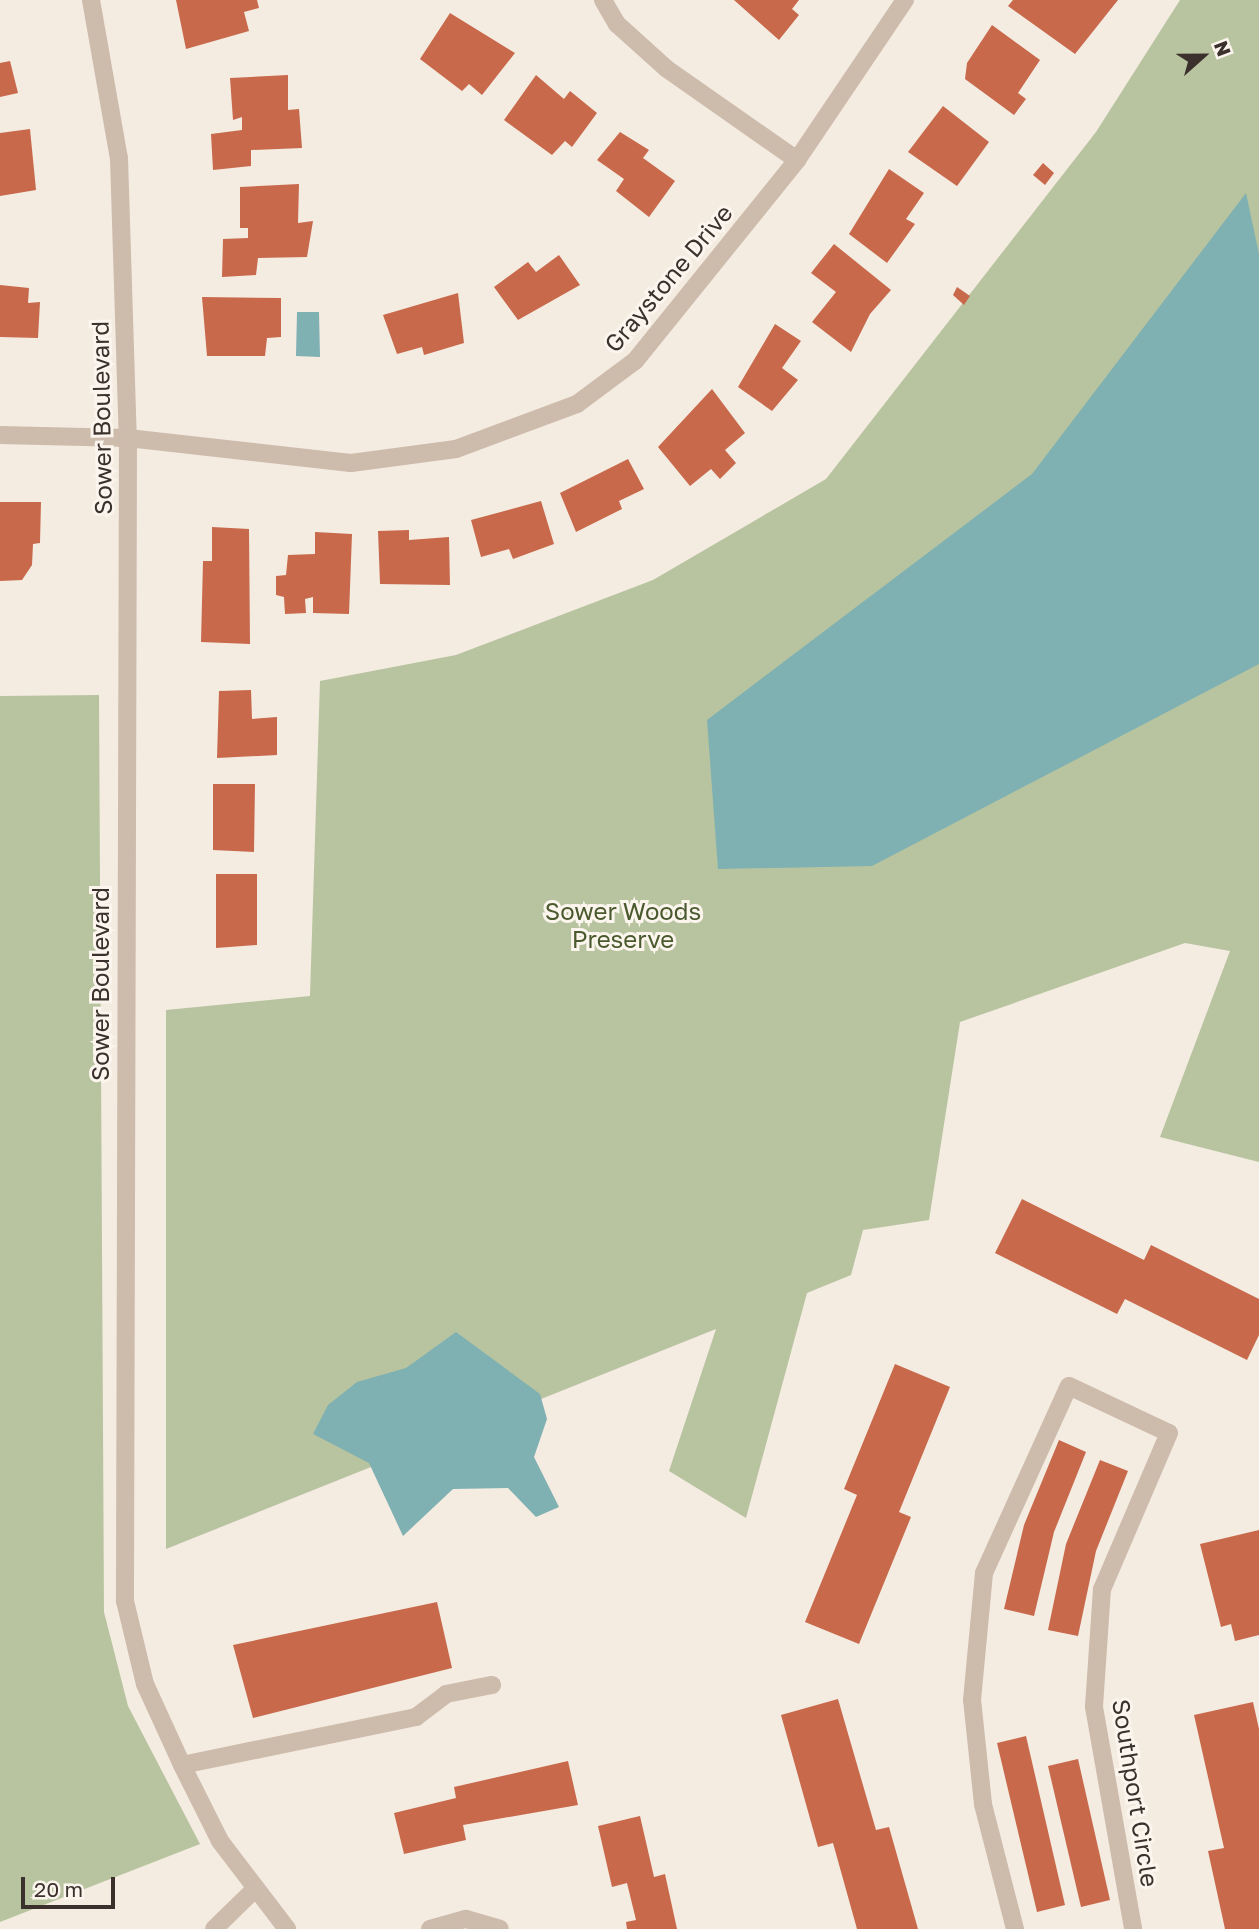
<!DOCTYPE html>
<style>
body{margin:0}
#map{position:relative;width:1259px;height:1929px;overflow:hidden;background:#f4ebe1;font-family:"Golos Text",sans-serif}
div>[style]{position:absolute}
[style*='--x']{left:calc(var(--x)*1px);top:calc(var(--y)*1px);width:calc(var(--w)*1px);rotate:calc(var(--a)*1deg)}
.green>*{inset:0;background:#b8c4a0}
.water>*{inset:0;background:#7fb0b2}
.building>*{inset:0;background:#c8694b}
.minor>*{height:18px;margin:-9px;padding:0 9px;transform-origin:9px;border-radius:9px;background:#cdbbac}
span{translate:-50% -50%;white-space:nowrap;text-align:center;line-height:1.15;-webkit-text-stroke:6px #fbf5ee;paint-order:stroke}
.street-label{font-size:24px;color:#3b302b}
.park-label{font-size:24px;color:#4a5a2e}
.north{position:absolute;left:1168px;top:21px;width:70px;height:70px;-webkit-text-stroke:5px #fbf5ee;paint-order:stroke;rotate:69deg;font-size:19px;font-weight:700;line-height:28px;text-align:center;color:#3b302b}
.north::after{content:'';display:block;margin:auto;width:24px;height:32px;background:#3b302b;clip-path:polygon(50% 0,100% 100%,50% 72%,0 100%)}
.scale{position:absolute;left:21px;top:1877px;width:94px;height:32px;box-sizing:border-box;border:4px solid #3b302b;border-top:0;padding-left:9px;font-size:21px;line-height:24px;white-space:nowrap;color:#3b302b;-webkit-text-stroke:5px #fbf5ee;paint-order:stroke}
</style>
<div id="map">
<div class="green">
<div style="clip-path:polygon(1180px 0,1259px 0,1259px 1162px,1160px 1137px,1230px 951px,1185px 943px,960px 1022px,929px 1220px,863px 1230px,851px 1275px,807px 1293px,746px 1518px,669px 1471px,716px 1329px,166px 1549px,166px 1010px,310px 996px,320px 681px,456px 655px,653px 580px,826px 479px,1096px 132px)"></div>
<div style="clip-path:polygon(99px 695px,104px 1612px,128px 1706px,200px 1844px,0 1922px,0 696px)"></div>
</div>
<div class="water">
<div style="clip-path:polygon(1246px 193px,1259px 254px,1259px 664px,872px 866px,718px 869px,707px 720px,1032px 474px)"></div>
<div style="clip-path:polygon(297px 312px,319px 312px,320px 357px,296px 356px)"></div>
<div style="clip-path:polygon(456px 1332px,540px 1394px,547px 1419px,534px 1457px,559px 1507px,536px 1517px,508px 1488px,453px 1489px,403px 1536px,369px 1463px,313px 1434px,328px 1405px,357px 1382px,406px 1368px)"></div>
</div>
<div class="building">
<div style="clip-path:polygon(176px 0,257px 0,259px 8px,244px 12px,249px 31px,186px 49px)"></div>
<div style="clip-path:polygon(734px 0,799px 0,792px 9px,799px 15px,779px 40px)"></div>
<div style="clip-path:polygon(1013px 0,1118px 0,1075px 54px,1008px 6px)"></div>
<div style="clip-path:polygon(450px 13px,515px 53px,482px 95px,469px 84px,462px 91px,420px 59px)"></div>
<div style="clip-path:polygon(992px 25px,1040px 60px,1018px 93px,1026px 99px,1014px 115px,965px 79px,967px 63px)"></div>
<div style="clip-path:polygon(10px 61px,18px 93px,0 97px,0 63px)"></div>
<div style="clip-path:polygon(288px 75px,288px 110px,299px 109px,302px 148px,251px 150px,251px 166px,213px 170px,211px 134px,242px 130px,242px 117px,233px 120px,230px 78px)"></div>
<div style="clip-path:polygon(536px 75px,564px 99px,570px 91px,597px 113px,572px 147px,565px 141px,552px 155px,504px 120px)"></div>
<div style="clip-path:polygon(943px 106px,989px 142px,957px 186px,908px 152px)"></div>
<div style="clip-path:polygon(30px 129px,36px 190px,0 196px,0 133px)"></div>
<div style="clip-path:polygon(620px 132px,649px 150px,643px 158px,675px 181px,649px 217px,616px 191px,624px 179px,597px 160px)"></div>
<div style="clip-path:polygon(1043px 163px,1054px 173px,1045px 185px,1033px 175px)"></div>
<div style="clip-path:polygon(889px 169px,924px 193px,906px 219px,915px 224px,887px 263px,849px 234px)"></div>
<div style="clip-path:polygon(299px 184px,298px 223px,313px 221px,307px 257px,258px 258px,256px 275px,222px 277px,223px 239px,248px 238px,248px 228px,240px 228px,240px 187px)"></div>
<div style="clip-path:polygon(834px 244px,891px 290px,870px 314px,851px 352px,812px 322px,836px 292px,811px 273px)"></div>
<div style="clip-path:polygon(559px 255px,580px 285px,518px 320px,494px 287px,528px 262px,536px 272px)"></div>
<div style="clip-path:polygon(0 285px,29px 288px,28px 303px,40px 302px,38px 338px,0 337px)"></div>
<div style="clip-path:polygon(957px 287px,970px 296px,964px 305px,953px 295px)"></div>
<div style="clip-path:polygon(458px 293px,464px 343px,424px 355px,422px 347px,397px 354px,383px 315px)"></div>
<div style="clip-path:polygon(202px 297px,281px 298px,281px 337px,267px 338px,265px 356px,207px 356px)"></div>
<div style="clip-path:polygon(775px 324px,801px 341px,782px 368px,798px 380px,772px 411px,738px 387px)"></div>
<div style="clip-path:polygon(712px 389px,745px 433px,725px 450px,736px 463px,720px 479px,711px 469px,690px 486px,658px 447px)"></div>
<div style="clip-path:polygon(628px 459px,644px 489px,619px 501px,622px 509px,576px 532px,560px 493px)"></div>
<div style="clip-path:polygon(541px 501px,554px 544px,513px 559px,509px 549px,481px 557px,471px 520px)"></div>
<div style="clip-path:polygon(0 502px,41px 502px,40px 543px,33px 544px,32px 565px,22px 580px,0 581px)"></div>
<div style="clip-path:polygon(212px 527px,249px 529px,250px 644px,201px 642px,203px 561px,212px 561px)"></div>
<div style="clip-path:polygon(409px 530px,409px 540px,449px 537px,450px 585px,380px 584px,378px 531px)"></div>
<div style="clip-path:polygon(315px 532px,352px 534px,349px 614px,313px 613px,313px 597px,305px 599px,306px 613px,285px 614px,284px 597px,276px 595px,276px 576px,286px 575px,288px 555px,315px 554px)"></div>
<div style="clip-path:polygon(251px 690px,252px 719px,277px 717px,277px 755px,217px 758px,219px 691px)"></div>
<div style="clip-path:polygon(213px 784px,255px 784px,254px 852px,213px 850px)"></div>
<div style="clip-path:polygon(216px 874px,257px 874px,257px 945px,216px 948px)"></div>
<div style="clip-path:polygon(1022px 1199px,1144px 1260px,1151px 1245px,1259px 1299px,1259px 1335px,1247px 1360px,1125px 1299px,1117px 1314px,995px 1253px)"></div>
<div style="clip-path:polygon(895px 1364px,950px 1387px,899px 1512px,911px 1517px,859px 1644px,805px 1622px,857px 1495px,844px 1489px)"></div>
<div style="clip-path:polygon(1059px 1440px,1086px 1452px,1054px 1532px,1034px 1616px,1004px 1609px,1024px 1525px)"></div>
<div style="clip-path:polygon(1100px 1460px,1128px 1471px,1096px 1551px,1078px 1636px,1048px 1630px,1066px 1544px)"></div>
<div style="clip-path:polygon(1259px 1530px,1259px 1635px,1235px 1641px,1231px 1624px,1221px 1627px,1200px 1544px)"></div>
<div style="clip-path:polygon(437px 1602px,452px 1668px,253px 1718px,233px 1645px)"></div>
<div style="clip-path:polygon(838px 1699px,876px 1830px,889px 1827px,918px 1929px,857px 1929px,833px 1843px,818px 1847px,781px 1715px)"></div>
<div style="clip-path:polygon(1253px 1702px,1259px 1729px,1259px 1929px,1225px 1929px,1208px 1851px,1224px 1848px,1194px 1715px)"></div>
<div style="clip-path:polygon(1026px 1736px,1065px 1905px,1037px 1912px,997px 1743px)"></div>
<div style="clip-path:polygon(1078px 1759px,1110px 1900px,1081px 1907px,1048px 1766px)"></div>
<div style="clip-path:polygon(568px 1761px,578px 1805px,463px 1825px,466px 1840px,404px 1854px,394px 1813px,456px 1798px,454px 1787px)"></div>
<div style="clip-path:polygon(640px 1816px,654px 1877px,665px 1874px,677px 1929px,627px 1929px,626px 1922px,636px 1920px,627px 1883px,612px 1887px,598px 1826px)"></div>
</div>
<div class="minor">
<div style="--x:91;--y:0;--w:160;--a:80"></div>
<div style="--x:119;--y:158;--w:280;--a:88.2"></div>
<div style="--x:128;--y:438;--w:1163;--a:90.15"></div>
<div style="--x:125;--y:1601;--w:85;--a:76.5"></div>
<div style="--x:145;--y:1684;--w:89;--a:65.4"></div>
<div style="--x:182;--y:1765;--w:85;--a:63.4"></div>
<div style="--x:220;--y:1841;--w:111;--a:52.7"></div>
<div style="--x:603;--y:0;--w:28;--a:60"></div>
<div style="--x:617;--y:24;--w:67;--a:42"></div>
<div style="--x:667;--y:69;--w:159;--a:35"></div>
<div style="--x:0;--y:435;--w:128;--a:1.3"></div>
<div style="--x:128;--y:438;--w:224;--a:6.4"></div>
<div style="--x:351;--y:463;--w:106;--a:-7.6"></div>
<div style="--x:456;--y:449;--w:129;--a:-20.4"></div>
<div style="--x:577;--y:404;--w:72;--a:-36.6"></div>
<div style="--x:635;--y:361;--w:258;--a:-51.1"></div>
<div style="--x:797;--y:160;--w:193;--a:-56"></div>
<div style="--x:182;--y:1765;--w:239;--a:-11.6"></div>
<div style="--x:416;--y:1717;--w:38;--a:-37"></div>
<div style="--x:446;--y:1694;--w:47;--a:-11.1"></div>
<div style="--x:214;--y:1929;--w:57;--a:-44.3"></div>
<div style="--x:430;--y:1929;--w:37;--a:-16"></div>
<div style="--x:466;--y:1919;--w:35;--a:16"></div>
<div style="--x:1015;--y:1929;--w:129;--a:-104.4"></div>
<div style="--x:983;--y:1804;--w:105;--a:-96"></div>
<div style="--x:972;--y:1700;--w:128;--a:-84.6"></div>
<div style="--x:984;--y:1573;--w:205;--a:-65.6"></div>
<div style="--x:1069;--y:1386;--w:110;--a:25.2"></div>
<div style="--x:1169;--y:1433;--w:170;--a:113.2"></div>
<div style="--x:1102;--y:1589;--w:118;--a:93.9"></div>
<div style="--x:1094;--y:1707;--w:225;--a:80"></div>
</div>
<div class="street-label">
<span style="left:668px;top:278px;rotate:-50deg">Graystone Drive</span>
<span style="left:101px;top:418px;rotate:-91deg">Sower Boulevard</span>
<span style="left:100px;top:984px;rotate:-90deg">Sower Boulevard</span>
<span style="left:1136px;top:1793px;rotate:81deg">Southport Circle</span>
</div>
<div class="park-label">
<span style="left:623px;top:925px">Sower Woods<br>Preserve</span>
</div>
<div class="north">N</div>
<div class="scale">20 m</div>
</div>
